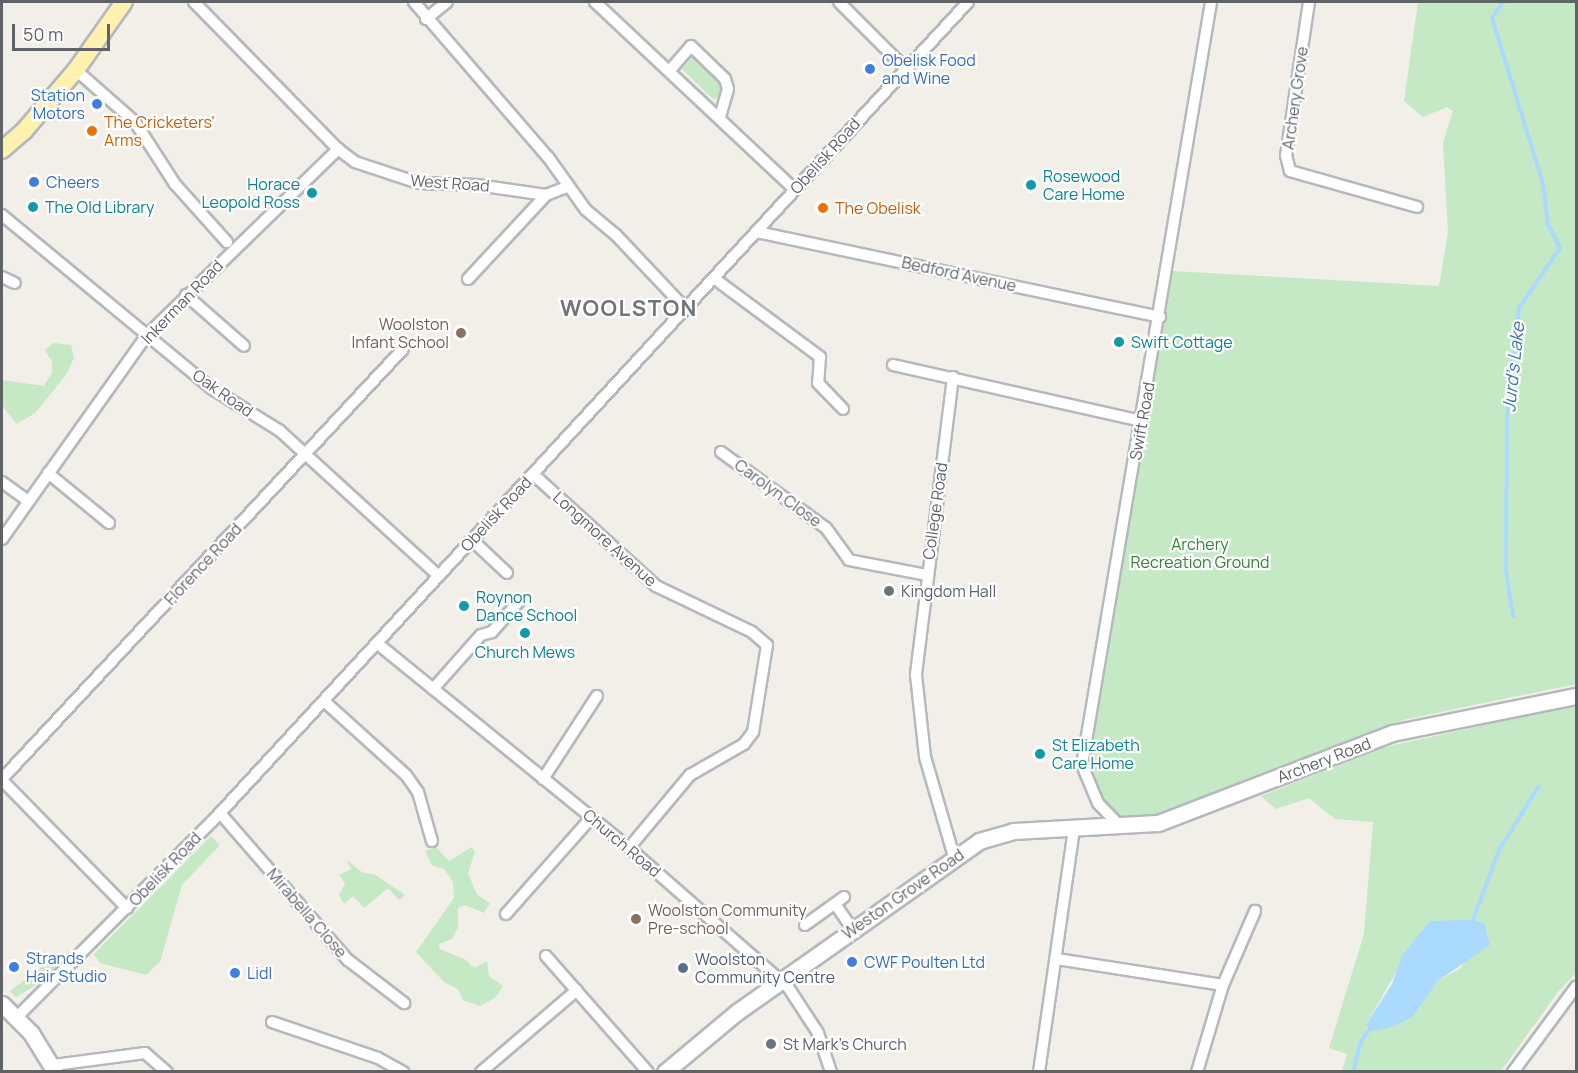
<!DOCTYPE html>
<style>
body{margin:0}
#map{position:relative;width:1578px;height:1073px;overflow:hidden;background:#f1efe8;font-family:Manrope,sans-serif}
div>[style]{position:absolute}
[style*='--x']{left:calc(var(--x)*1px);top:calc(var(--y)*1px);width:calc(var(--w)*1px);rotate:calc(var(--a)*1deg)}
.green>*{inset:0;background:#c5e8c5}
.water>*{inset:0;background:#aadaff}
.stream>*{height:4px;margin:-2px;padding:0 2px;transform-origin:2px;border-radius:2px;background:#aadaff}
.roads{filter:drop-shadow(2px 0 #b5b8bc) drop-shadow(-2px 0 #b5b8bc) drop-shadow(0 2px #b5b8bc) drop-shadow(0 -2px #b5b8bc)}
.street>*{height:10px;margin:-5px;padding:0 5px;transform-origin:5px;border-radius:5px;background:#fff}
.secondary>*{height:15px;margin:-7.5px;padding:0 7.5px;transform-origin:7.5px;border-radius:7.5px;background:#fff}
.primary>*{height:16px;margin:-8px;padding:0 8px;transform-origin:8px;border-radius:8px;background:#fff2af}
.dots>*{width:16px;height:16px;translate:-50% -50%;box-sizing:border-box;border:3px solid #fff;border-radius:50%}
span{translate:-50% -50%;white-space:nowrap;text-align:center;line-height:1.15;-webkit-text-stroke:4.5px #fff;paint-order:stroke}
.shop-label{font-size:16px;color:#366cbe}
.left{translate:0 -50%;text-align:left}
.right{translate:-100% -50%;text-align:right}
.street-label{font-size:16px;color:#5f6368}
.food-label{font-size:16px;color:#c56008}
.culture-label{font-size:16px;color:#0d838f}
.education-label{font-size:16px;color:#785e54}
.park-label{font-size:16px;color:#348238}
.worship-label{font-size:16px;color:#5b616d}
.service-label{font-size:16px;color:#4e5e75}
.water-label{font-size:18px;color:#4174aa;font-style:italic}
.district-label{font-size:22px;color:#70757a;font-weight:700;letter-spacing:1.5px}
.frame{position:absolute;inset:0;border:3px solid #5f6368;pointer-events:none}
.scale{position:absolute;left:12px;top:24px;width:98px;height:27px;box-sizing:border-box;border:3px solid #5f6368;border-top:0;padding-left:8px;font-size:18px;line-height:21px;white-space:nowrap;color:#5f6368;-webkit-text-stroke:4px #fff;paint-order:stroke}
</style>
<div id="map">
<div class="green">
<div style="clip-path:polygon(1418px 2px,1576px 2px,1576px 684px,1407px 719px,1255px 777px,1257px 786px,1122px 828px,1098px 803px,1082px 765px,1172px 271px,1439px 286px,1448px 232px,1443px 143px,1453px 111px,1447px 107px,1423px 117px,1404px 101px)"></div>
<div style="clip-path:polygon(693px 57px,720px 82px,721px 94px,714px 100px,682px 69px)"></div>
<div style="clip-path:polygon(54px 343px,71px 345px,74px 358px,66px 375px,35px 413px,17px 424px,2px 406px,2px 380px,44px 386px,52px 373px,52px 362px,45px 350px)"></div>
<div style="clip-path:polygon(evenodd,1576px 705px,1576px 973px,1558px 992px,1501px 1071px,1342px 1071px,1347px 1054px,1329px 1048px,1364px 934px,1373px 822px,1335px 819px,1309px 798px,1276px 809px,1261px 796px,1385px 747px,1576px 705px,1472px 920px,1484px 922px,1461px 968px,1439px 980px,1413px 1016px,1366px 1025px,1409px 949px,1472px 920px)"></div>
<div style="clip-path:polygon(211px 836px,220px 845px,182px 885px,160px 962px,146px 975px,100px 963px,94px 954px)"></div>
<div style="clip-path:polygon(436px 847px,449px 861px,472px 847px,475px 852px,468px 873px,477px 895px,490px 903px,484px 913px,465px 905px,458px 908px,458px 927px,452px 939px,439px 944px,440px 949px,466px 960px,474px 968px,487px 961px,489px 976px,503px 986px,496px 997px,480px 1006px,463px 1000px,458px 989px,444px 982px,416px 952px,454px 898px,453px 882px,445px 870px,432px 865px,425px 851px)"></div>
<div style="clip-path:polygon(347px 860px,363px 873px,374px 874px,405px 895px,399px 900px,388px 888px,364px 908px,353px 896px,344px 904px,339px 895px,345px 883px,339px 875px,351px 869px)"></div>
<div style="clip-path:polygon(57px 956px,58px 965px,33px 987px,16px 997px,10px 991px)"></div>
</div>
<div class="water">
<div style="clip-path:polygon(1472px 920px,1484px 922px,1490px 945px,1439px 980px,1413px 1016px,1395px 1026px,1373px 1031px,1366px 1025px,1392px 984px,1402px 956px,1430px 921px)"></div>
</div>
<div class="stream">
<div style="--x:1503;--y:2;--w:19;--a:125"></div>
<div style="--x:1492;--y:18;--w:174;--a:72.9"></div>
<div style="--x:1543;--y:184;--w:40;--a:82.9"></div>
<div style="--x:1548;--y:224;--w:27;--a:63"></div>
<div style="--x:1560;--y:248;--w:73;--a:124.3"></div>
<div style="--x:1519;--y:308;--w:111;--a:96.2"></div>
<div style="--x:1507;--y:418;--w:153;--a:90.4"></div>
<div style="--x:1506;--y:571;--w:46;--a:81.2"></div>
<div style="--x:1473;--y:920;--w:75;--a:-69.6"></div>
<div style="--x:1499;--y:850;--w:75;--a:-58"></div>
<div style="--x:1353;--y:1072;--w:30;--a:-76"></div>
<div style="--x:1360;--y:1043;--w:18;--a:-56"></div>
</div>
<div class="roads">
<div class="street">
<div style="--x:194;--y:2;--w:206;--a:45.6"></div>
<div style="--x:338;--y:149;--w:21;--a:37"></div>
<div style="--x:355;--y:162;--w:66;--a:18.4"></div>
<div style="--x:418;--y:183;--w:59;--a:1.9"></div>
<div style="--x:477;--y:185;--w:70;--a:8.2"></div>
<div style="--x:546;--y:195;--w:22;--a:-21"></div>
<div style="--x:414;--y:2;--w:205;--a:49.2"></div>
<div style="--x:548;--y:157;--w:65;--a:54.4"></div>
<div style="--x:586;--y:210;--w:38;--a:40"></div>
<div style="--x:615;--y:234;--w:103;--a:46.6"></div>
<div style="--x:595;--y:2;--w:274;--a:43.2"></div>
<div style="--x:839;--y:2;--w:95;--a:45"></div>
<div style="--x:1309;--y:2;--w:155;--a:98.5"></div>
<div style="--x:1286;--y:155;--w:16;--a:76"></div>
<div style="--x:1290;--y:171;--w:132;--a:15.8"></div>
<div style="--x:426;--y:19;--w:27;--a:-39"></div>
<div style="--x:671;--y:69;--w:30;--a:-49"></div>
<div style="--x:691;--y:46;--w:47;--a:44.1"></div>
<div style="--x:725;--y:79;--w:10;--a:73"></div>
<div style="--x:728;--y:89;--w:29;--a:106"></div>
<div style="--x:76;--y:70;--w:79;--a:41.4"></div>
<div style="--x:135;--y:122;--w:74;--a:57.2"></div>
<div style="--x:175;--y:184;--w:78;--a:48.1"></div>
<div style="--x:2;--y:215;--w:271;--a:39.6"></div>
<div style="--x:211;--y:388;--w:81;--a:31.9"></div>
<div style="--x:280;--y:431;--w:215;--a:42.4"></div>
<div style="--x:757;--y:232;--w:412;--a:11.9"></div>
<div style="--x:2;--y:277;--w:14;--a:25"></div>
<div style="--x:468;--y:279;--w:115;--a:-47.1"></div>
<div style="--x:715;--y:279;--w:131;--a:36.6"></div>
<div style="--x:820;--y:357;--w:26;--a:94"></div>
<div style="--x:818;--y:383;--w:36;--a:46"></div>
<div style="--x:186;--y:295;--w:77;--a:41.3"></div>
<div style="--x:893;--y:365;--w:255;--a:12.7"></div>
<div style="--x:953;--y:377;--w:300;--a:97.1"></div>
<div style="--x:916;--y:675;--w:82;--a:83.7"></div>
<div style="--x:925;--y:757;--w:104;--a:73.8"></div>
<div style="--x:721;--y:452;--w:130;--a:35.9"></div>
<div style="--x:826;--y:528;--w:39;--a:54"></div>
<div style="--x:849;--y:560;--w:79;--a:10.9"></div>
<div style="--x:48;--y:473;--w:79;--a:39.3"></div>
<div style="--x:533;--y:474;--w:166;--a:42.3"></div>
<div style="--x:656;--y:586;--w:106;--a:25.6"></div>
<div style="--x:752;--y:632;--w:20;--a:41"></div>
<div style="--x:767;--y:645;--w:88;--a:99.1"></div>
<div style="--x:753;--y:732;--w:15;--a:127"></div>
<div style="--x:744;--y:744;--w:62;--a:150.1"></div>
<div style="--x:690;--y:775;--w:95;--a:129.9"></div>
<div style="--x:2;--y:482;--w:32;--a:36"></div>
<div style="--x:2;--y:539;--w:250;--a:-54.6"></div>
<div style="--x:147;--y:335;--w:267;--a:-44.2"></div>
<div style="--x:472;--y:540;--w:48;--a:43.3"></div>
<div style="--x:378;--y:644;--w:323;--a:39.1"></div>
<div style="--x:629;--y:848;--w:211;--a:41.2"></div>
<div style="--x:788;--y:987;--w:55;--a:56.9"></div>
<div style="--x:818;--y:1033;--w:41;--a:71.6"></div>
<div style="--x:433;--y:689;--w:72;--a:-48.4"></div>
<div style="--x:481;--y:635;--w:11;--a:-15"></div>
<div style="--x:492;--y:632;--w:43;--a:-48.8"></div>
<div style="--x:324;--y:701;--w:110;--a:42.1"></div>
<div style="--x:406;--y:775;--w:21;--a:55"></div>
<div style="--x:418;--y:792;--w:51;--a:74.1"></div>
<div style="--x:2;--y:779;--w:588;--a:-47"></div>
<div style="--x:543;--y:779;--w:99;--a:-57"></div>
<div style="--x:2;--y:780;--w:179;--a:45.7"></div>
<div style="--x:220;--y:813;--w:195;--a:49"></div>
<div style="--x:348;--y:960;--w:71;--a:37.5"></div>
<div style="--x:1121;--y:827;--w:33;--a:-134"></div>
<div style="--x:1098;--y:803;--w:41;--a:-112.8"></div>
<div style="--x:1082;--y:765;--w:774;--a:-80.4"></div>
<div style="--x:835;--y:904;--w:29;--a:55"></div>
<div style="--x:506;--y:914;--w:128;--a:-48.5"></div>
<div style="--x:805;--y:925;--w:48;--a:-35.7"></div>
<div style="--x:546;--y:956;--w:154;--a:48.7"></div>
<div style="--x:1057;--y:959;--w:168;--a:8.9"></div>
<div style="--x:16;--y:1018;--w:289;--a:-45.1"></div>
<div style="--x:220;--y:813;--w:1103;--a:-47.31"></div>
<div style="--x:272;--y:1022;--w:112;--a:18.8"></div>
<div style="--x:378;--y:1058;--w:29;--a:29"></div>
<div style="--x:54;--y:1065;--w:92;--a:-7.5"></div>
<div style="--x:145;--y:1053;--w:29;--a:41"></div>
<div style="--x:481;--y:1072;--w:126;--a:-40.5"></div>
<div style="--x:1039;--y:1072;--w:245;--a:-81.8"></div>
<div style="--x:1197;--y:1072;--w:91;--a:-73.4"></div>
<div style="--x:1223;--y:985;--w:81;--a:-66.6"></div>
<div style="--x:1513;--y:1072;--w:106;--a:-53.5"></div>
</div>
<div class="secondary">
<div style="--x:2;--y:1004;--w:41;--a:45"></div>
<div style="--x:31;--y:1033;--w:46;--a:58.4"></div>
<div style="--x:665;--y:1072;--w:94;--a:-39.8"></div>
<div style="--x:737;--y:1012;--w:296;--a:-35.2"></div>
<div style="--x:979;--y:841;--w:35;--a:-16"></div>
<div style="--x:1013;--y:831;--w:145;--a:-3.2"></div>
<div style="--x:1158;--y:823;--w:251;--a:-21"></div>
<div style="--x:1392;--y:733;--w:188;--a:-11.4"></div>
</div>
<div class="primary">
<div style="--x:2;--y:150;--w:29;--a:-41"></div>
<div style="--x:24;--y:131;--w:80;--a:-49.6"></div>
<div style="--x:76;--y:70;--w:83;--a:-54.8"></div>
</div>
</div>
<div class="dots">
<div style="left:870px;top:69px;background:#3f7fe0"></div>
<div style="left:97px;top:104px;background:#3f7fe0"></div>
<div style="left:92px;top:131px;background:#e8710a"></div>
<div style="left:34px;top:182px;background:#3f7fe0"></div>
<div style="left:1031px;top:185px;background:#0f9aa8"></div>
<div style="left:312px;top:193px;background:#0f9aa8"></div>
<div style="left:33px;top:207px;background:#0f9aa8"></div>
<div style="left:823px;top:208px;background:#e8710a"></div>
<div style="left:461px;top:333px;background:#8d6e63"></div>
<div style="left:1119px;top:342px;background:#0f9aa8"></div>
<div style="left:889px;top:591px;background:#6b7280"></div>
<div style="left:464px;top:606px;background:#0f9aa8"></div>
<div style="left:525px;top:633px;background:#0f9aa8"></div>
<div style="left:1040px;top:754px;background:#0f9aa8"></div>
<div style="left:636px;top:919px;background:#8d6e63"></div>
<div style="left:852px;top:962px;background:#3f7fe0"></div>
<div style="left:14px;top:967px;background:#3f7fe0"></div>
<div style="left:683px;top:968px;background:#5c6f8a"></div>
<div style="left:235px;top:973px;background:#3f7fe0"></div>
<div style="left:771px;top:1044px;background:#6b7280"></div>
</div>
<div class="shop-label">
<span class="left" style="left:882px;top:69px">Obelisk Food<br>and Wine</span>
<span class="right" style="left:85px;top:104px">Station<br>Motors</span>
<span class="left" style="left:46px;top:182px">Cheers</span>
<span class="left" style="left:26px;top:967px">Strands<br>Hair Studio</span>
<span class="left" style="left:864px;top:962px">CWF Poulten Ltd</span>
<span class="left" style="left:247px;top:973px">Lidl</span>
</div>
<div class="street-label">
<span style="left:1295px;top:98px;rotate:-82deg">Archery Grove</span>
<span style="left:825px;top:156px;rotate:-48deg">Obelisk Road</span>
<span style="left:450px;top:183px;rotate:4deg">West Road</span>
<span style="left:959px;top:274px;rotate:12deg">Bedford Avenue</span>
<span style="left:182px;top:302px;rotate:-46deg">Inkerman Road</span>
<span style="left:223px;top:393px;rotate:35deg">Oak Road</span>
<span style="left:1142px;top:421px;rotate:-80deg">Swift Road</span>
<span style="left:778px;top:493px;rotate:36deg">Carolyn Close</span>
<span style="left:935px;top:511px;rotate:-82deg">College Road</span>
<span style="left:496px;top:514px;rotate:-47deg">Obelisk Road</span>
<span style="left:605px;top:539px;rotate:42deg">Longmore Avenue</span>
<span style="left:203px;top:564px;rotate:-47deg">Florence Road</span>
<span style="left:1324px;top:760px;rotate:-21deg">Archery Road</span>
<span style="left:622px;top:843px;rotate:40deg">Church Road</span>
<span style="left:165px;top:869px;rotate:-46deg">Obelisk Road</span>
<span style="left:903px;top:894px;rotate:-35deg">Weston Grove Road</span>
<span style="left:307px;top:913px;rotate:49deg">Mirabella Close</span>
</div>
<div class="food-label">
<span class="left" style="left:104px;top:131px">The Cricketers'<br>Arms</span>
<span class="left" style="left:835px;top:208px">The Obelisk</span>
</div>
<div class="culture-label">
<span class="left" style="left:1043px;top:185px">Rosewood<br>Care Home</span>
<span class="right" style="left:300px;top:193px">Horace<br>Leopold Ross</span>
<span class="left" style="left:45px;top:207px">The Old Library</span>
<span class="left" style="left:1131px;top:342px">Swift Cottage</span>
<span class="left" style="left:476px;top:606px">Roynon<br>Dance School</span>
<span style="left:525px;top:652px">Church Mews</span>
<span class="left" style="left:1052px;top:754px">St Elizabeth<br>Care Home</span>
</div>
<div class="education-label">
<span class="right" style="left:449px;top:333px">Woolston<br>Infant School</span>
<span class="left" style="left:648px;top:919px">Woolston Community<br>Pre-school</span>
</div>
<div class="park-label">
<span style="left:1200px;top:553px">Archery<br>Recreation Ground</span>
</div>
<div class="worship-label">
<span class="left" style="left:901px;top:591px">Kingdom Hall</span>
<span class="left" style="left:783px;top:1044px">St Mark's Church</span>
</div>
<div class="service-label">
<span class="left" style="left:695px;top:968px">Woolston<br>Community Centre</span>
</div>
<div class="water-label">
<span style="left:1513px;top:367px;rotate:-84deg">Jurd's Lake</span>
</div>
<div class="district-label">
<span style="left:629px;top:309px">WOOLSTON</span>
</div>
<div class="frame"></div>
<div class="scale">50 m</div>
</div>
